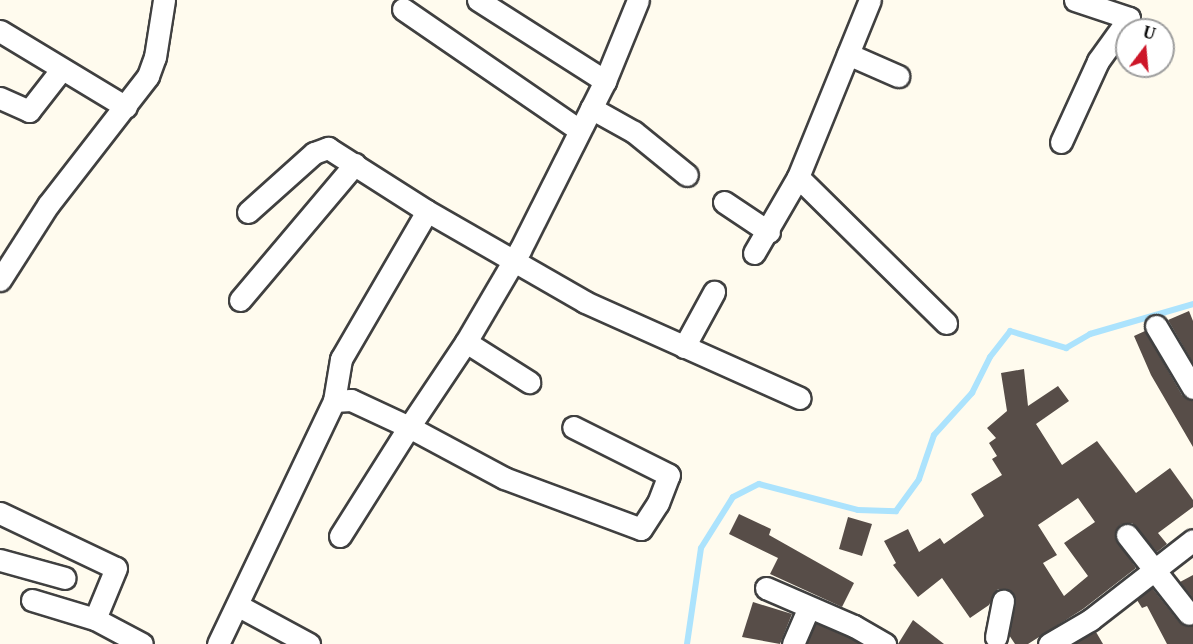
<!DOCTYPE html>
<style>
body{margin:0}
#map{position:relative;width:1193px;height:644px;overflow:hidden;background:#fffbee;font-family:"IBM Plex Serif",serif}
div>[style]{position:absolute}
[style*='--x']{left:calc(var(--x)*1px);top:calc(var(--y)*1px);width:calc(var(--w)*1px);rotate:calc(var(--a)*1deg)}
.stream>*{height:6px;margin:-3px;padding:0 3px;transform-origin:3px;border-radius:3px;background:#ace3fd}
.building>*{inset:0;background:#574d48}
.roads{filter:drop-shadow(2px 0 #404040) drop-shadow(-2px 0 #404040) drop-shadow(0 2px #404040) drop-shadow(0 -2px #404040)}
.minor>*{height:21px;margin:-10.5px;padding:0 10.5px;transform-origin:10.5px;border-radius:10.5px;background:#fff}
span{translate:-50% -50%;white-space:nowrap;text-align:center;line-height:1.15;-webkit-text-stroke:6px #fff;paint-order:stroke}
.north{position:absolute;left:1115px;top:18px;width:60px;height:60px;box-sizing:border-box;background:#fff;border:2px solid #9e9e9e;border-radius:50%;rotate:16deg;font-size:16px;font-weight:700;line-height:24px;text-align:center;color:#0d0d0d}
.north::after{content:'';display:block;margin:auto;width:21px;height:27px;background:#cd1628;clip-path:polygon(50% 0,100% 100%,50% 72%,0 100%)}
</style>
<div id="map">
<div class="stream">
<div style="--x:687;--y:644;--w:97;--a:-81.7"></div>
<div style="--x:701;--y:548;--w:60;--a:-57.9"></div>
<div style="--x:733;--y:497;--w:29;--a:-27"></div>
<div style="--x:759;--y:484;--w:102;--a:14.7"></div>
<div style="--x:858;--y:510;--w:38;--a:2"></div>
<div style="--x:896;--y:511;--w:39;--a:-54"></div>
<div style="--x:919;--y:479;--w:46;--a:-71.2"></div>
<div style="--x:934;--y:435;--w:57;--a:-47.9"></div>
<div style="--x:972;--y:393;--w:40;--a:-63.4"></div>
<div style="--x:990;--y:357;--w:33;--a:-52"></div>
<div style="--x:1010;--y:331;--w:59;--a:16.9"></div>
<div style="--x:1066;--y:348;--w:28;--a:-30"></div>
<div style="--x:1090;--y:334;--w:107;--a:-16.2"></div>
</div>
<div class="building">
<div style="clip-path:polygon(1189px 311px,1193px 321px,1193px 363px,1168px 320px)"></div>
<div style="clip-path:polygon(1145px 331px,1182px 395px,1193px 401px,1193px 447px,1151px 375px,1134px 336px)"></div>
<div style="clip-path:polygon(evenodd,1024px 369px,1028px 406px,1058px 386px,1069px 401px,1036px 424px,1062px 465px,1097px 441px,1136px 493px,1170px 468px,1193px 500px,1193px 507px,1158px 533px,1167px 544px,1157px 552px,1132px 523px,1120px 525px,1115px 537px,1136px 568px,1083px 609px,1028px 644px,1015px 644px,1009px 635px,1016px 603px,1011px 591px,998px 589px,989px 605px,970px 618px,942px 578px,918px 597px,893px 565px,896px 563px,884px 541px,908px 529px,919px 552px,940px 538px,944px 544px,984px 516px,971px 494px,1002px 475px,992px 459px,997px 456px,989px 443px,996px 438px,987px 428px,1007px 411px,1001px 373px,1024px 369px,1078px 498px,1095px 522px,1064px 543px,1088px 576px,1064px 596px,1043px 563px,1057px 555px,1038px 525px,1078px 498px)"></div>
<div style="clip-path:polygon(739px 514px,771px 529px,769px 535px,854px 583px,842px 607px,770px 574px,778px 558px,729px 534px)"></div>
<div style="clip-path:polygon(848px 517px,872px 524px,862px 556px,839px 549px)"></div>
<div style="clip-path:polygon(1193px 575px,1193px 598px,1180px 582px)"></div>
<div style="clip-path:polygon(1152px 588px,1179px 622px,1193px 626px,1193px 644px,1167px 644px,1147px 606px,1142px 608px,1137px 600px)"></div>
<div style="clip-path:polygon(753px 602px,792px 614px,780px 644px,742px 637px)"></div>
<div style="clip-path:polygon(913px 620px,944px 644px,898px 644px)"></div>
<div style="clip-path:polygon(816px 623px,848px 637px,860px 644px,807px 644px)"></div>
<div style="clip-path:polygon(1096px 632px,1103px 644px,1074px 644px)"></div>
</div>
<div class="roads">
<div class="minor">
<div style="--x:478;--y:0;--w:151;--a:32.5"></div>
<div style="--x:403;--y:9;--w:214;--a:34.5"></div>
<div style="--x:0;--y:31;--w:147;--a:31.1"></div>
<div style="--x:848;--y:54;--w:55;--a:23.7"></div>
<div style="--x:0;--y:98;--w:32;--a:24"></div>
<div style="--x:29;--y:111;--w:52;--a:-52"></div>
<div style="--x:591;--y:108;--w:49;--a:29.2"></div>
<div style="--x:634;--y:132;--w:68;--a:39.1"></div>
<div style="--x:1061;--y:142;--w:89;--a:-65.4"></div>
<div style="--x:1098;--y:61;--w:53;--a:-54.2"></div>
<div style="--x:1129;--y:18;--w:57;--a:-161.6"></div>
<div style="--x:798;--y:177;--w:208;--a:44.6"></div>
<div style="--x:724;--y:202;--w:54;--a:33.7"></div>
<div style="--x:248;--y:212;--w:89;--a:-41.8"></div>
<div style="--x:314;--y:153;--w:15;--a:-20"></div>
<div style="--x:328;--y:148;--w:117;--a:32.5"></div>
<div style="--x:427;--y:211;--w:182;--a:29.9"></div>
<div style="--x:585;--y:302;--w:235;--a:24.1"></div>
<div style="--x:754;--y:253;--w:88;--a:-59.9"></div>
<div style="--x:798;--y:177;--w:191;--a:-67.9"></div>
<div style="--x:0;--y:280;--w:89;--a:-57.4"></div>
<div style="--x:48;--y:205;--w:163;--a:-52.2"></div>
<div style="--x:148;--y:76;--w:20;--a:-70"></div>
<div style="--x:155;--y:57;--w:58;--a:-81"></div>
<div style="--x:240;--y:300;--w:178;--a:-49.8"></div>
<div style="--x:1156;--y:326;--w:72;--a:59.2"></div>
<div style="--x:466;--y:342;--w:75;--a:32.4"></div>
<div style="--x:684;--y:347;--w:63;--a:-61.4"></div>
<div style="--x:334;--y:401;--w:43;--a:-80.5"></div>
<div style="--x:341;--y:359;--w:171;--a:-59.8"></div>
<div style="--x:0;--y:513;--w:128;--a:25.4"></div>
<div style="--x:116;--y:568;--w:55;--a:112.4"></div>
<div style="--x:95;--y:619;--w:53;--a:28"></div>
<div style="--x:1127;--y:535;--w:100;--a:51.9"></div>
<div style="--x:340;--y:536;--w:129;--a:-57.7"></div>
<div style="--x:409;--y:427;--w:108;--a:28.2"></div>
<div style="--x:504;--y:478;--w:146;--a:20.4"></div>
<div style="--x:641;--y:529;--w:31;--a:-57"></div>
<div style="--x:658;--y:503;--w:30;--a:-69"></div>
<div style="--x:669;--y:475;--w:107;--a:-153.4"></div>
<div style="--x:0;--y:560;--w:67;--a:15.5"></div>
<div style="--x:766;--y:588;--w:96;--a:23.4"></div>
<div style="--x:854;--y:626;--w:36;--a:30"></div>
<div style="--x:32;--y:600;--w:66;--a:16.8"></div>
<div style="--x:237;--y:605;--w:82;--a:28.4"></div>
<div style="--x:996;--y:637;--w:37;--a:-79"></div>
<div style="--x:218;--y:644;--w:269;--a:-64.5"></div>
<div style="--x:334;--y:401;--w:17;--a:-3"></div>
<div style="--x:351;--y:400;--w:64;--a:25"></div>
<div style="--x:409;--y:427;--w:102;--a:-56.2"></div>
<div style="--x:466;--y:342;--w:107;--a:-59.6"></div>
<div style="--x:520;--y:250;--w:189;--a:-63.3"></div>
<div style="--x:605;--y:81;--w:87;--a:-67.8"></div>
<div style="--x:793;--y:644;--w:40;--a:-66.6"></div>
<div style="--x:1049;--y:644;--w:48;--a:-30.3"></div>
<div style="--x:1090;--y:620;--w:130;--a:-37.8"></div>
</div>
</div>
<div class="north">U</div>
</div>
